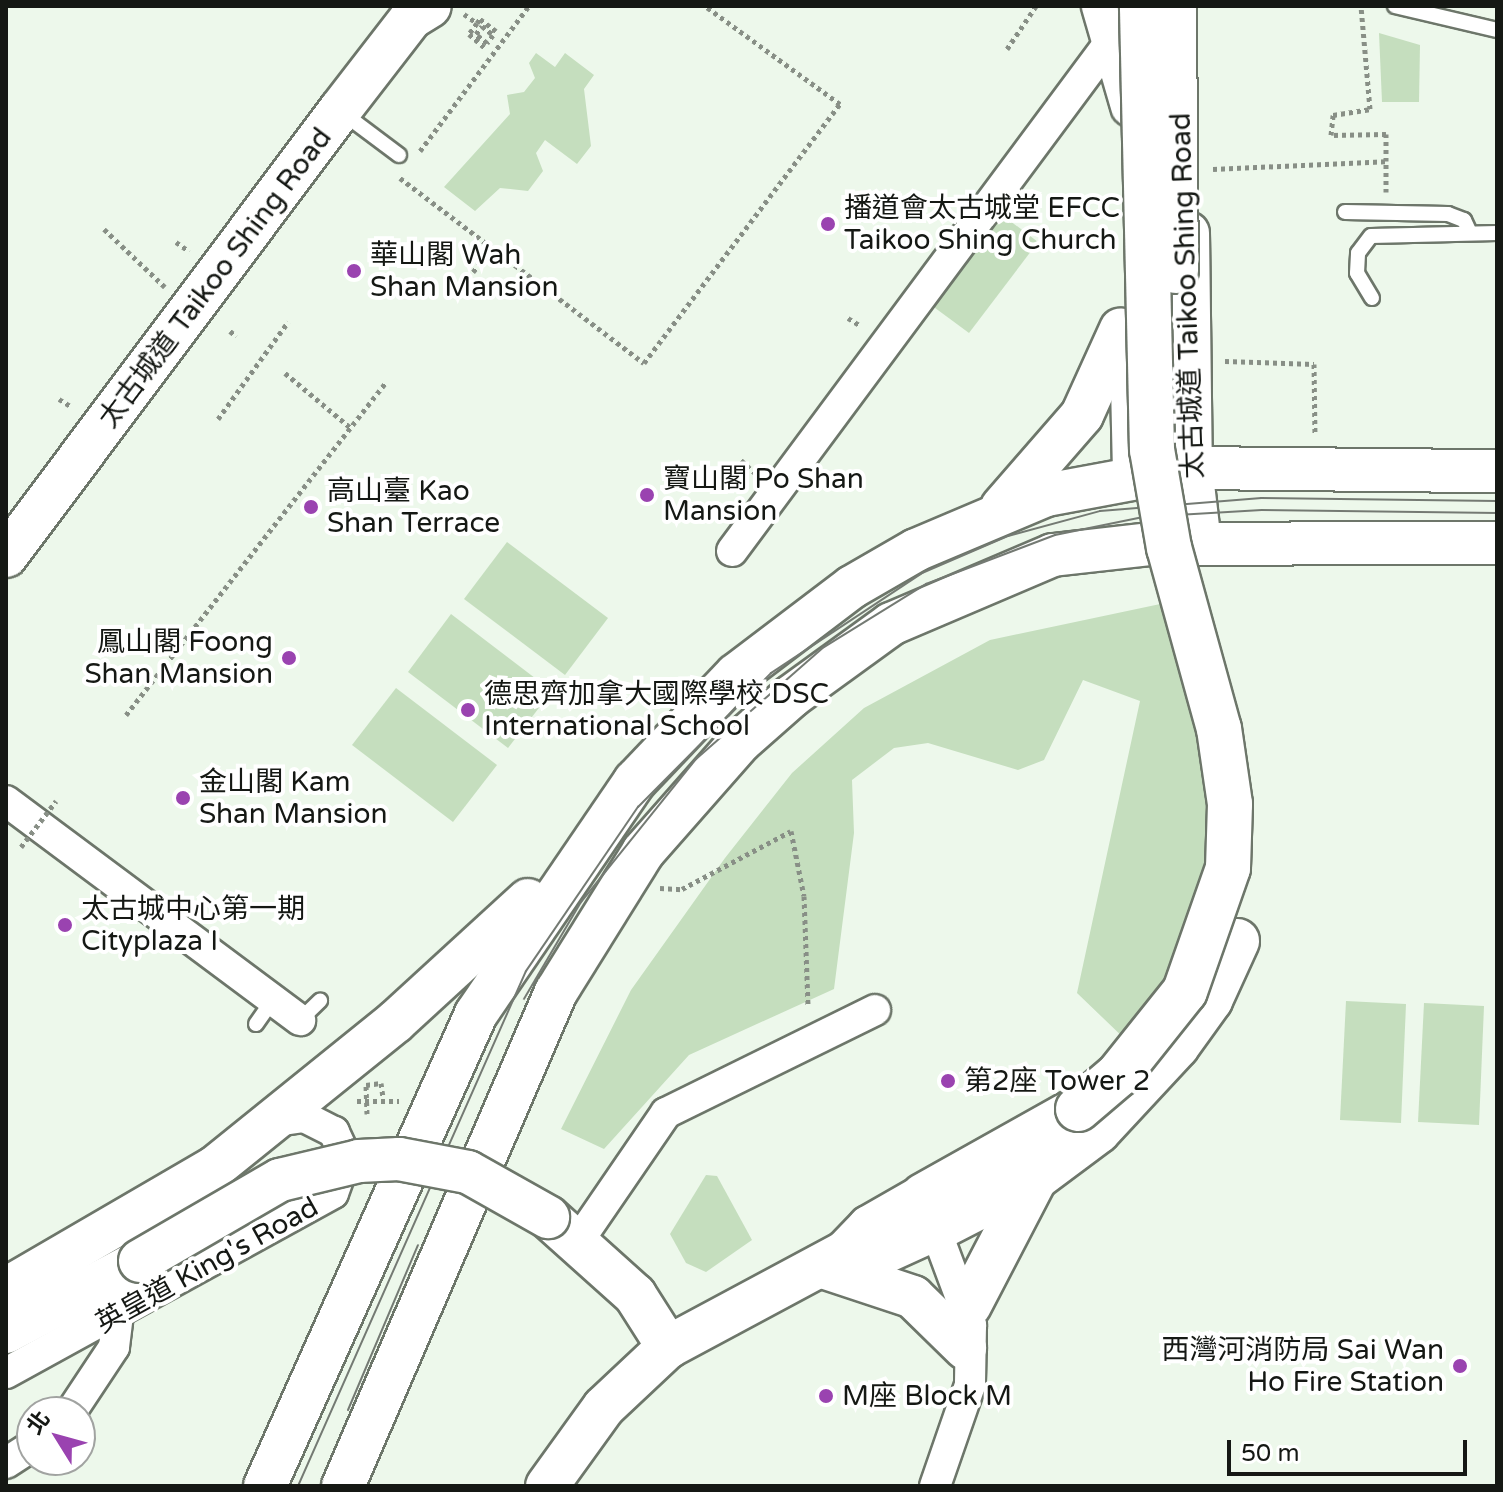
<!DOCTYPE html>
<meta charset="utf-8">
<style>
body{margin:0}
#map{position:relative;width:1503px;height:1492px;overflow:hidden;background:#edf8eb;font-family:"Varela Round","Noto Sans TC",sans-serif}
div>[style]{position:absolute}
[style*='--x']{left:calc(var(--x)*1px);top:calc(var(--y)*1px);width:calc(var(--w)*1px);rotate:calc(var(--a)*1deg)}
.green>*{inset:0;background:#c5debe}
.path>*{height:5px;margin-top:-2.5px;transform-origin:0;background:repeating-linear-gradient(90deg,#888f86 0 4px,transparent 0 8px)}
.roads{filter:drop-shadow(2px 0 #6d766a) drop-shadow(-2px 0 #6d766a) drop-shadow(0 2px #6d766a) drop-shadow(0 -2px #6d766a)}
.lane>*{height:14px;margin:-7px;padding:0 7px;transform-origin:7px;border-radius:7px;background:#fff}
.street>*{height:30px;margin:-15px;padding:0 15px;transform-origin:15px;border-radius:15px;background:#fff}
.secondary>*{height:42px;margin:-21px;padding:0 21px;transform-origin:21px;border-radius:21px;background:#fff}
.highway>*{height:44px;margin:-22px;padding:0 22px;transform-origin:22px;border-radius:22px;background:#fff}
.tram>*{height:2px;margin:-1px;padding:0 1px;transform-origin:1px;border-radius:1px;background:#747a73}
.path-bridge>*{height:5px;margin-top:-2.5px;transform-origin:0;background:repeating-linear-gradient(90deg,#888f86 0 4px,transparent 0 8px)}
.bridges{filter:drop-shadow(2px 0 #6d766a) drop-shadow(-2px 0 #6d766a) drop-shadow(0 2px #6d766a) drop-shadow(0 -2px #6d766a)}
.secondary-bridge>*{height:42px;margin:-21px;padding:0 21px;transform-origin:21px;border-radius:21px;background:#fff}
.highway-bridge>*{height:44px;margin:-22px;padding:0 22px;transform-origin:22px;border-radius:22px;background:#fff}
.dots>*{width:22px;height:22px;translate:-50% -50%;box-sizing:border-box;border:4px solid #fff;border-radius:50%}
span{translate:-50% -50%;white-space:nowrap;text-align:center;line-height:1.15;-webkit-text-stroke:8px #fff;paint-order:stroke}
.poi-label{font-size:28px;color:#151814}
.left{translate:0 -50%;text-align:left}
.right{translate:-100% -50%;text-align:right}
.street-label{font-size:28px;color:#151814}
.frame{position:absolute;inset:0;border:8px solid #151814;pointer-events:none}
.north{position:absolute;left:16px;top:1396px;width:80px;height:80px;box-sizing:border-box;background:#fff;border:2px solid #a1a3a1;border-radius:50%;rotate:307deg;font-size:22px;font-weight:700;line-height:32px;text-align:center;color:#151814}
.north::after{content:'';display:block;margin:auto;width:28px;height:36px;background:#9a43b0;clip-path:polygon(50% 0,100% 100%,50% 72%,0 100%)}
.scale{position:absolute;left:1227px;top:1440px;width:240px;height:36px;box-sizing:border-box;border:4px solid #151814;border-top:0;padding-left:10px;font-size:24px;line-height:28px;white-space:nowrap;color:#151814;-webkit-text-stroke:6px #fff;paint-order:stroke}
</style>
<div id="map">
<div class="green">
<div style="clip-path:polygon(1379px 33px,1420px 45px,1419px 102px,1382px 102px)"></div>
<div style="clip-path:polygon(536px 53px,555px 67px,565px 53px,594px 75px,584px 89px,591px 146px,577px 164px,545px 140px,536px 153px,543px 171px,528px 191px,500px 188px,475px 211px,444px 187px,510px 114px,507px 95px,524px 92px,535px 78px,529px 63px)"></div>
<div style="clip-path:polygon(997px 211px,1038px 242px,969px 333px,927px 302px)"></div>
<div style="clip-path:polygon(507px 542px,608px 618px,565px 675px,464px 599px)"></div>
<div style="clip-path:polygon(1165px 603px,1190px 694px,1211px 834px,1197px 933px,1128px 1042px,1077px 993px,1140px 701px,1083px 680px,1044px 760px,1018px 770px,928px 743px,894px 748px,852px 780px,854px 833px,834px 989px,689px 1055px,604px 1149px,561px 1129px,631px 990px,725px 858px,792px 773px,864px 708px,990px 640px)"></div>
<div style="clip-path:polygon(451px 614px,552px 691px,508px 748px,408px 672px)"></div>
<div style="clip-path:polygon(396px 688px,497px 765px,453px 822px,352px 745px)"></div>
<div style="clip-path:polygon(1346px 1001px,1406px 1004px,1401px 1123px,1340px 1120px)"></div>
<div style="clip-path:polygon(1424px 1003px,1484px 1006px,1479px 1125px,1418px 1122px)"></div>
<div style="clip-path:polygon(706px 1175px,717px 1176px,752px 1240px,706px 1272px,686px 1263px,670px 1234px)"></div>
</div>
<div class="path">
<div style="--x:464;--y:14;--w:16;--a:35"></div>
<div style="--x:477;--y:23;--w:14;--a:126"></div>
<div style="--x:469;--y:34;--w:20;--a:41"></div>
<div style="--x:477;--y:23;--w:5;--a:-53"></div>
<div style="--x:480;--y:19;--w:20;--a:37"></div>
<div style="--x:482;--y:26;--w:14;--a:39"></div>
<div style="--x:493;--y:35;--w:10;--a:127"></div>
<div style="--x:487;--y:43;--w:14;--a:-141"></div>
<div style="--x:476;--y:34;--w:10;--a:-53"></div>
<div style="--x:1007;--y:49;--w:52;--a:-56"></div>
<div style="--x:420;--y:151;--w:181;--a:-53.1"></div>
<div style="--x:1213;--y:169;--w:173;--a:-2.6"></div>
<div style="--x:1386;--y:161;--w:27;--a:-90"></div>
<div style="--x:1386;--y:134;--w:55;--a:179"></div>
<div style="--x:1331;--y:135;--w:20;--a:-84"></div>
<div style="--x:1333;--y:115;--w:37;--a:-9"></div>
<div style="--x:1370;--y:109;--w:103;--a:-95"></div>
<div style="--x:400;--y:178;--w:306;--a:37.2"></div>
<div style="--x:644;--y:363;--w:325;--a:-52.9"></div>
<div style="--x:840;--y:104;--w:167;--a:-144"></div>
<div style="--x:1386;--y:192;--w:31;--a:-90"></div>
<div style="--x:104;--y:229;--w:84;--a:43.6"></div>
<div style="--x:176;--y:242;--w:16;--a:35"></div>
<div style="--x:473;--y:272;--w:28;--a:-51"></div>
<div style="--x:848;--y:318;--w:15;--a:32"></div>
<div style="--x:230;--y:331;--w:8;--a:40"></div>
<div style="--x:1225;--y:361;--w:89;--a:1.9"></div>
<div style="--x:1314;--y:364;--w:69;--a:89.2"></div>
<div style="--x:285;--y:373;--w:86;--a:39.8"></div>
<div style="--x:59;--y:399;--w:15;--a:32"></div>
<div style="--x:218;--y:419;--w:120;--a:-54.2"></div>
<div style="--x:741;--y:460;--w:19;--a:43"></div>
<div style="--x:126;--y:715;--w:421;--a:-52"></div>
<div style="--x:660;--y:888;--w:22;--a:3"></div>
<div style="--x:682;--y:889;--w:123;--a:-28"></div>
<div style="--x:791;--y:831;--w:66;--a:78.7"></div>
<div style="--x:804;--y:896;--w:110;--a:87.9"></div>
<div style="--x:357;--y:1101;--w:42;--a:0"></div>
</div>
<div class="roads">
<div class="lane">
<div style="--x:1395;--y:6;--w:105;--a:13.2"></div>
<div style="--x:343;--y:113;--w:70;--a:36.9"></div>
<div style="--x:1345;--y:212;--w:103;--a:1.1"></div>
<div style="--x:1448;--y:214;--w:17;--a:21"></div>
<div style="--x:1464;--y:220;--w:14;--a:65"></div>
<div style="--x:1372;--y:298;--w:29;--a:-121"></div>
<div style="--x:1357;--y:273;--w:20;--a:-87"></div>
<div style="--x:1358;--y:253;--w:21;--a:-53"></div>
<div style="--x:1371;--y:236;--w:126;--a:-1.4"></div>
<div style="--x:300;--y:1020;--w:28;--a:-44"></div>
<div style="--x:256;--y:1024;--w:29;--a:-55"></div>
</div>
<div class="street">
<div style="--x:732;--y:551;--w:644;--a:-53.4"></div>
<div style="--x:6;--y:801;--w:367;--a:36.7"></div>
<div style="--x:929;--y:1212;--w:121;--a:69.6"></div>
<div style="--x:971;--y:1325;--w:60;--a:91"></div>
<div style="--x:970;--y:1385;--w:107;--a:109.1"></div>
<div style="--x:579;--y:1240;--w:154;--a:-55.6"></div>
<div style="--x:666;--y:1113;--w:233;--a:-26.2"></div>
<div style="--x:6;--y:1373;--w:373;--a:-28.8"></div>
<div style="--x:333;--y:1193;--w:37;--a:-70"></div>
<div style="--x:346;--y:1158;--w:29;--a:-115"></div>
<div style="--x:334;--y:1132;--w:34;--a:-153"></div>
<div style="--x:304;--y:1117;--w:28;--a:172"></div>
<div style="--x:71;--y:1412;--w:78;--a:-56.5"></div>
<div style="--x:114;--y:1347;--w:31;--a:-83"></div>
<div style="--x:6;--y:1463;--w:31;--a:-33"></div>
</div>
<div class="secondary">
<div style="--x:1103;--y:6;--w:104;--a:73.8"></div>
<div style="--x:1188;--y:233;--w:235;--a:89.3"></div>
<div style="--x:1191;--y:468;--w:76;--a:83.2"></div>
<div style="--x:1131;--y:340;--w:137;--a:88.7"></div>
<div style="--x:1002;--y:507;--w:122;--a:-49"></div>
<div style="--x:1082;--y:415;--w:94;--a:-65.6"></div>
<div style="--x:6;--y:556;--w:557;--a:-53.17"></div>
<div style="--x:340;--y:110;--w:116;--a:-52.3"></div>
<div style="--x:411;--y:18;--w:22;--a:-32"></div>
<div style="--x:548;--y:1217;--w:117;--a:41.9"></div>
<div style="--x:635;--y:1295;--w:62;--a:57.6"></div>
<div style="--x:845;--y:1252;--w:40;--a:0"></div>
<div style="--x:885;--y:1252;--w:56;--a:-24.3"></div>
<div style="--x:820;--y:1266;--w:98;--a:18.4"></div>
<div style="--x:913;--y:1297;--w:73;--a:44.4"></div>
<div style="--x:6;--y:1289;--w:241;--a:-30.2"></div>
<div style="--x:214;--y:1168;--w:234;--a:-38.9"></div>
<div style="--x:396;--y:1021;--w:179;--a:-42.5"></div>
<div style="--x:6;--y:1332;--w:152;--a:-27.9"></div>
<div style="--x:265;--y:1486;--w:517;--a:-65.91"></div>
<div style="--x:476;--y:1014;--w:282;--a:-55.7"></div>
<div style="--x:635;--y:781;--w:146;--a:-46.4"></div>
<div style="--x:736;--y:675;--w:146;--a:-37.2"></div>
<div style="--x:852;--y:587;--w:74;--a:-30"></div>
<div style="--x:916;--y:550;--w:141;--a:-22.9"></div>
<div style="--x:1046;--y:495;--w:147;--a:-10.5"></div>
<div style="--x:1191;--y:468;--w:306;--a:0.6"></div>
<div style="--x:343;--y:1486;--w:538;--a:-66.68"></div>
<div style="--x:556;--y:992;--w:165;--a:-58.1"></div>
<div style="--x:643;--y:852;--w:148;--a:-48.6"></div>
<div style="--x:741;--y:741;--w:68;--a:-41.4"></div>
<div style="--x:792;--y:696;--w:122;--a:-36"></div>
<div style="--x:891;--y:624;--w:176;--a:-23.1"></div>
<div style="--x:1053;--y:555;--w:99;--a:-6.4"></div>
<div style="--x:1151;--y:544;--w:346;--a:-0.2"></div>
<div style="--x:547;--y:1486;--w:97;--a:-54.2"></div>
<div style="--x:604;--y:1407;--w:88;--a:-43.2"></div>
<div style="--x:668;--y:1347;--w:201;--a:-28.2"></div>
<div style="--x:845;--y:1252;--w:35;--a:-46"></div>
<div style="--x:869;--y:1227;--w:62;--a:-29.9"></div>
</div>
<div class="highway">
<div style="--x:923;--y:1196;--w:178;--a:-29.3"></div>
<div style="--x:936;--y:1229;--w:111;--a:-27.3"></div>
<div style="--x:1035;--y:1178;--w:79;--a:-36.7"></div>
<div style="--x:1098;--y:1131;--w:116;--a:-47.1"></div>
<div style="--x:1177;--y:1046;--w:57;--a:-54.3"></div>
<div style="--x:1210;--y:1000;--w:65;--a:-65.4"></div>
<div style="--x:969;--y:1305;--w:143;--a:-62.5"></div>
</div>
</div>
<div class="tram">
<div style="--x:524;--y:999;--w:113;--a:-59.6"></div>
<div style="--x:581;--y:902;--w:184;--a:-51.2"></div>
<div style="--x:696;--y:759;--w:170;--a:-41.2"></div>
<div style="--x:824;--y:647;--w:120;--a:-31.7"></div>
<div style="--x:926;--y:584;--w:138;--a:-20.8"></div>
<div style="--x:1055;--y:535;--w:90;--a:-11.6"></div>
<div style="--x:1143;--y:517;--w:119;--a:-3.4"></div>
<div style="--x:1262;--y:510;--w:235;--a:0.7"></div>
<div style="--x:348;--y:1410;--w:179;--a:-67"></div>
<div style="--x:298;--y:1486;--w:563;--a:-66.12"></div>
<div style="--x:526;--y:971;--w:199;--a:-55.7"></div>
<div style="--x:638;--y:807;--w:189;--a:-45.2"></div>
<div style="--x:771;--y:673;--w:181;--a:-33.5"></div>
<div style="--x:922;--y:573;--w:94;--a:-23.3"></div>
<div style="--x:1008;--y:536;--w:95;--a:-15.2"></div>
<div style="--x:1100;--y:511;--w:162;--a:-4.6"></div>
<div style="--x:1261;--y:498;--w:236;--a:0.7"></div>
</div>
<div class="path-bridge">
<div style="--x:21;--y:847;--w:58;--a:-52.7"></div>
<div style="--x:367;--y:1114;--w:29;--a:-92"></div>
<div style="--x:366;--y:1085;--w:15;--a:-8"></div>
<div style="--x:381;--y:1083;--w:14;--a:82"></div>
</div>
<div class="bridges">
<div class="secondary-bridge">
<div style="--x:140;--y:1261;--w:162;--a:-30.1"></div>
<div style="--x:280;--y:1180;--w:81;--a:-13.5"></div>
<div style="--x:359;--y:1161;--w:40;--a:-2.9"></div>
<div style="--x:399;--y:1159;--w:70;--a:10.7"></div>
<div style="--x:468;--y:1172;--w:92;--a:29.4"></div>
</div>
<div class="highway-bridge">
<div style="--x:1174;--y:6;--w:265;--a:89.6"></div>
<div style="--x:1078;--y:1109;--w:52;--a:-40.4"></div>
<div style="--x:1118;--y:1075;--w:107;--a:-51.4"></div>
<div style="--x:1185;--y:991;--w:130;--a:-70.7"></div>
<div style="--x:1228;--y:868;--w:64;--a:-88.2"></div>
<div style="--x:1230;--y:804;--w:76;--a:-98.3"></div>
<div style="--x:1219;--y:729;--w:188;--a:-105.4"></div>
<div style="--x:1169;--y:548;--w:99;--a:-99.8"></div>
<div style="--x:1152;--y:450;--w:444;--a:-91.3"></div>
</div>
</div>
<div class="dots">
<div style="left:828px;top:224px;background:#9a43b0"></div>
<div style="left:354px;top:271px;background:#9a43b0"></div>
<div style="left:647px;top:495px;background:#9a43b0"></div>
<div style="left:311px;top:507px;background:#9a43b0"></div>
<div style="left:289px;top:658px;background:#9a43b0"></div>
<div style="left:468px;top:710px;background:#9a43b0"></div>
<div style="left:183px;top:798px;background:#9a43b0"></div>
<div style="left:65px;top:925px;background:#9a43b0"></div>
<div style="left:948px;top:1081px;background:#9a43b0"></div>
<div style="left:1460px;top:1366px;background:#9a43b0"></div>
<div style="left:826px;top:1396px;background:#9a43b0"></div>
</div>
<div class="poi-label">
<span class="left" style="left:844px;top:224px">播道會太古城堂 EFCC<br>Taikoo Shing Church</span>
<span class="left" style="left:370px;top:271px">華山閣 Wah<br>Shan Mansion</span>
<span class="left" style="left:663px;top:495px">寶山閣 Po Shan<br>Mansion</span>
<span class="left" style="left:327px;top:507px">高山臺 Kao<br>Shan Terrace</span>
<span class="right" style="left:273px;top:658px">鳳山閣 Foong<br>Shan Mansion</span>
<span class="left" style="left:484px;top:710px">德思齊加拿大國際學校 DSC<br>International School</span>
<span class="left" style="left:199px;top:798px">金山閣 Kam<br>Shan Mansion</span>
<span class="left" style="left:81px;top:925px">太古城中心第一期<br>Cityplaza I</span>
<span class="left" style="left:964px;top:1081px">第2座 Tower 2</span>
<span class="right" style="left:1444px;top:1366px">西灣河消防局 Sai Wan<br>Ho Fire Station</span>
<span class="left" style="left:842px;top:1396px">M座 Block M</span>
</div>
<div class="street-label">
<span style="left:215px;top:278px;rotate:-53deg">太古城道 Taikoo Shing Road</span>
<span style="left:1187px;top:296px;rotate:-92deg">太古城道 Taikoo Shing Road</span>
<span style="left:207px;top:1265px;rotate:-29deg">英皇道 King's Road</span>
</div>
<div class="frame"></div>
<div class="north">北</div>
<div class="scale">50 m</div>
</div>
